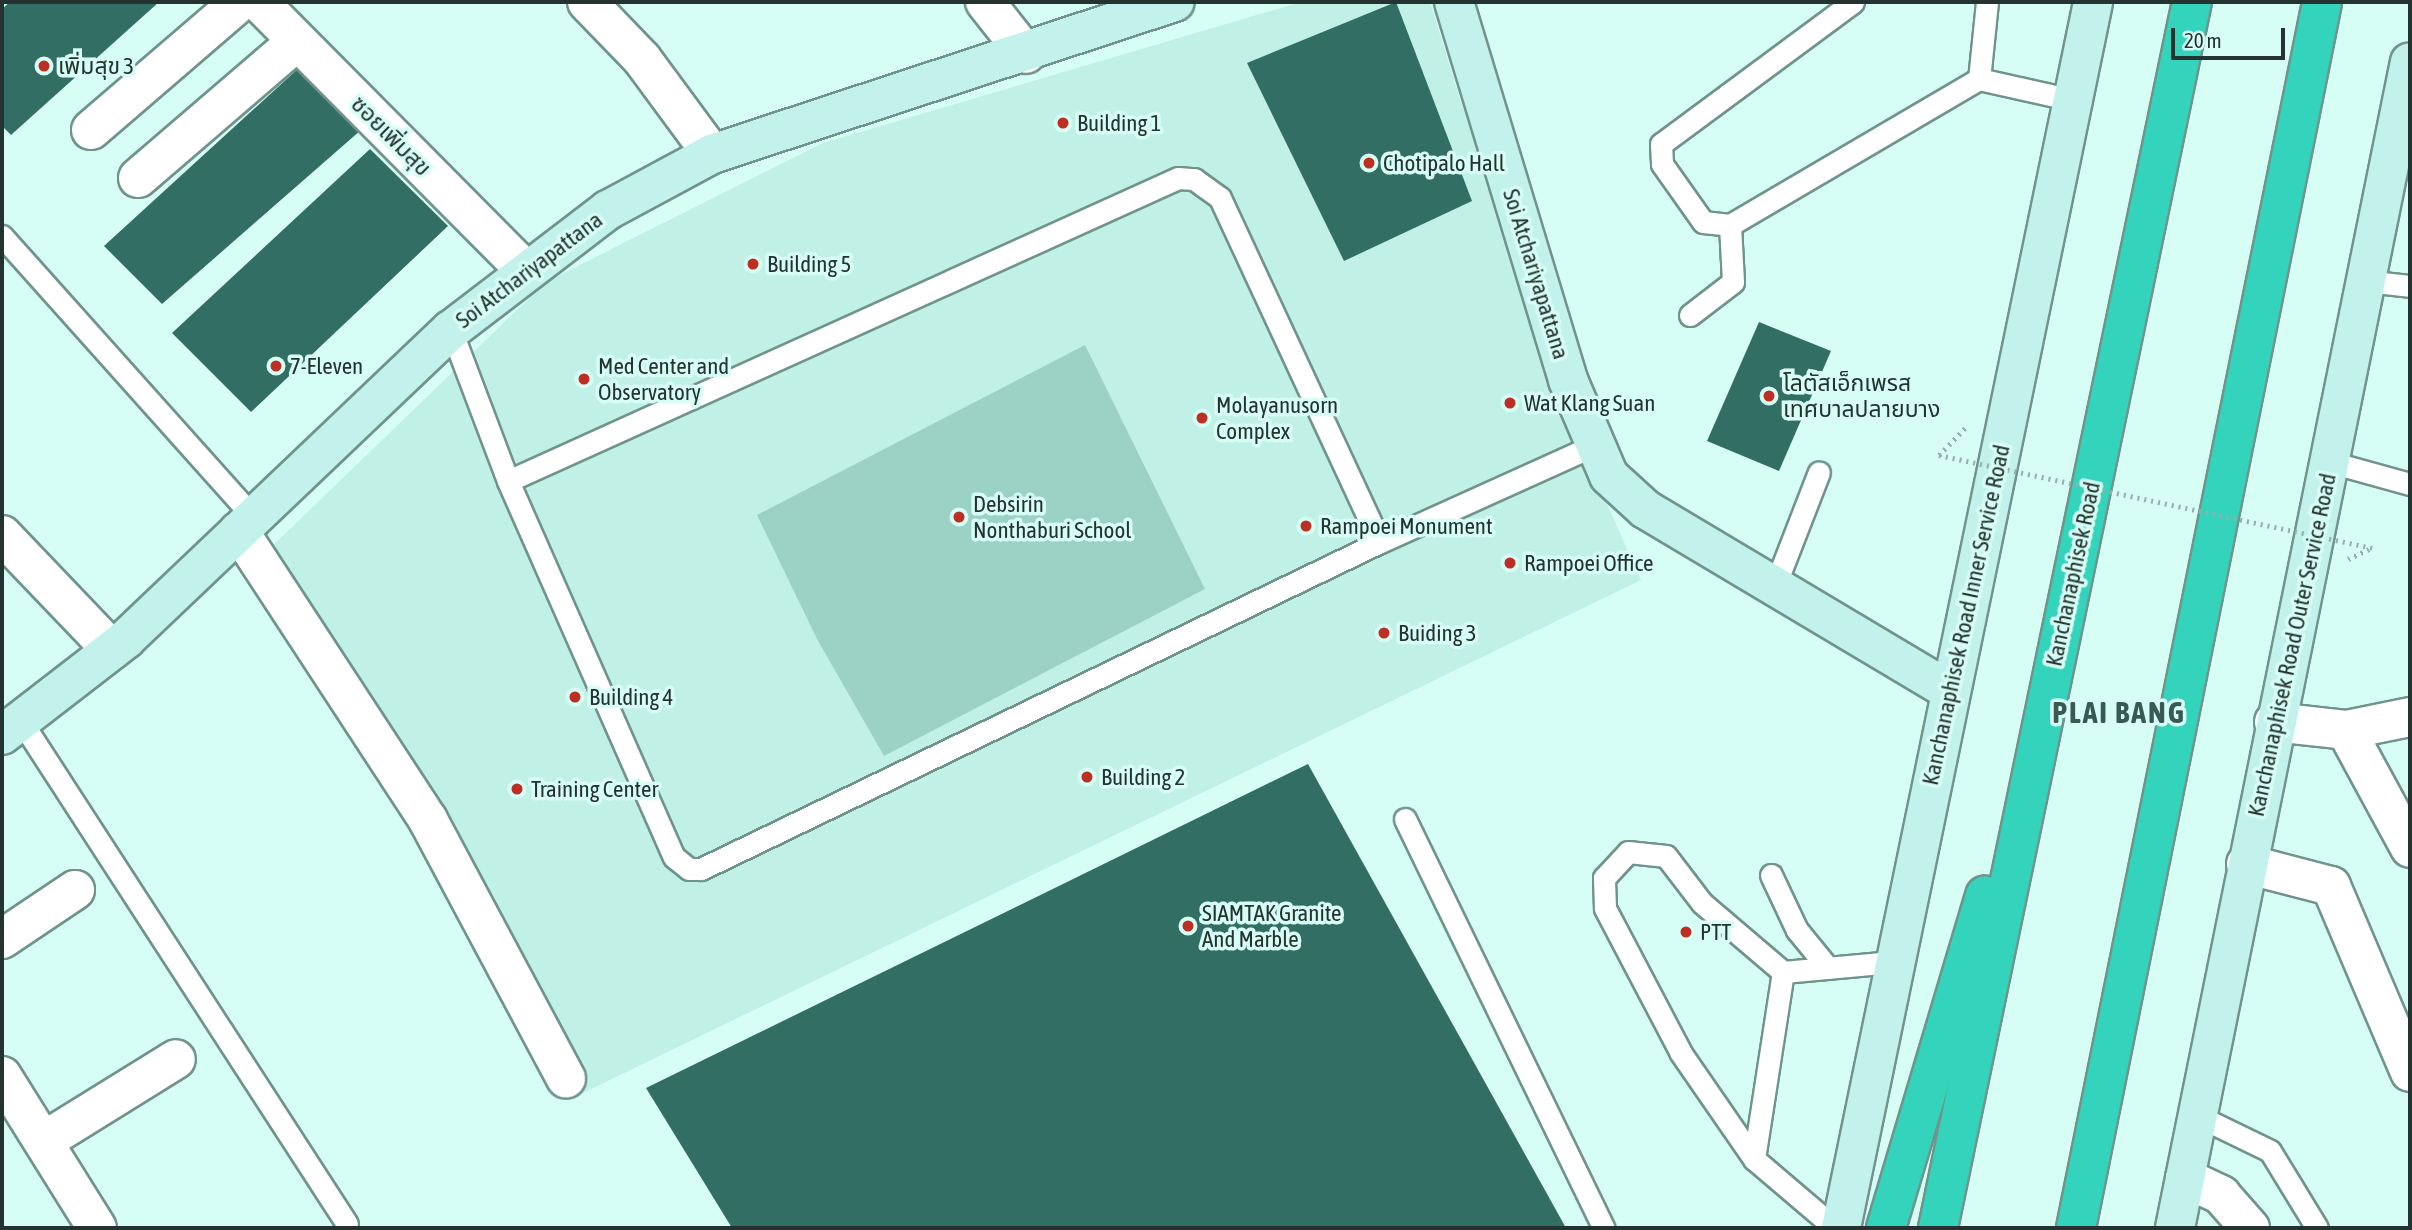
<!DOCTYPE html>
<meta charset="utf-8">
<style>
body{margin:0}
#map{position:relative;width:2412px;height:1230px;overflow:hidden;background:#d7fef5;font-family:"Asap Condensed","Noto Sans Thai",sans-serif}
div>[style]{position:absolute}
[style*='--x']{left:calc(var(--x)*1px);top:calc(var(--y)*1px);width:calc(var(--w)*1px);rotate:calc(var(--a)*1deg)}
.built>*{inset:0;background:#c1f1e6}
.green>*{inset:0;background:#9cd1c5}
.building>*{inset:0;background:#326e63}
.path>*{height:4.5px;margin-top:-2.25px;transform-origin:0;background:repeating-linear-gradient(90deg,#92afa8 0 2px,transparent 0 7px)}
.roads{filter:drop-shadow(2px 0 #70948c) drop-shadow(-2px 0 #70948c) drop-shadow(0 2px #70948c) drop-shadow(0 -2px #70948c)}
.lane>*{height:21px;margin:-10.5px;padding:0 10.5px;transform-origin:10.5px;border-radius:10.5px;background:#fff}
.street>*{height:38px;margin:-19px;padding:0 19px;transform-origin:19px;border-radius:19px;background:#fff}
.secondary>*{height:38px;margin:-19px;padding:0 19px;transform-origin:19px;border-radius:19px;background:#c2f2eb}
.highway>*{height:38px;margin:-19px;padding:0 19px;transform-origin:19px;border-radius:19px;background:#34d3bb}
.path-bridge>*{height:4.5px;margin-top:-2.25px;transform-origin:0;background:repeating-linear-gradient(90deg,#92afa8 0 2px,transparent 0 7px)}
.dots>*{width:19px;height:19px;translate:-50% -50%;box-sizing:border-box;border:4px solid #d7fef5;border-radius:50%}
span{translate:-50% -50%;white-space:nowrap;text-align:center;line-height:1.15;-webkit-text-stroke:7px #d7fef5;paint-order:stroke}
.poi-label{font-size:23px;color:#24332f}
.left{translate:0 -50%;text-align:left}
.street-label{font-size:23px;color:#24332f}
.district-label{font-size:30px;color:#385a53;font-weight:700;letter-spacing:2px}
.frame{position:absolute;inset:0;border:4px solid #24332f;pointer-events:none}
.scale{position:absolute;left:2171px;top:28px;width:114px;height:32px;box-sizing:border-box;border:4px solid #24332f;border-top:0;padding-left:9px;font-size:21px;line-height:24px;white-space:nowrap;color:#24332f;-webkit-text-stroke:5px #d7fef5;paint-order:stroke}
</style>
<div id="map">
<div class="built">
<div style="clip-path:polygon(1301px 2px,1430px 2px,1460px 99px,1554px 336px,1590px 466px,1641px 580px,583px 1093px,263px 555px,546px 282px,823px 143px)"></div>
</div>
<div class="green">
<div style="clip-path:polygon(1085px 345px,1205px 589px,884px 756px,817px 639px,757px 515px)"></div>
</div>
<div class="building">
<div style="clip-path:polygon(10px 2px,159px 2px,11px 135px,2px 126px,2px 9px)"></div>
<div style="clip-path:polygon(1396px 2px,1472px 201px,1344px 261px,1247px 63px)"></div>
<div style="clip-path:polygon(301px 66px,361px 130px,162px 304px,104px 246px)"></div>
<div style="clip-path:polygon(370px 149px,448px 226px,251px 412px,172px 333px)"></div>
<div style="clip-path:polygon(1759px 322px,1831px 351px,1779px 471px,1707px 441px)"></div>
<div style="clip-path:polygon(1308px 764px,1566px 1228px,732px 1228px,646px 1088px)"></div>
</div>
<div class="path">
<div style="--x:1939;--y:455;--w:39;--a:-46"></div>
<div style="--x:2348;--y:559;--w:26;--a:-25"></div>
</div>
<div class="roads">
<div class="lane">
<div style="--x:1853;--y:2;--w:239;--a:143.5"></div>
<div style="--x:1661;--y:144;--w:20;--a:87"></div>
<div style="--x:1662;--y:164;--w:71;--a:54.7"></div>
<div style="--x:1703;--y:222;--w:27;--a:6"></div>
<div style="--x:1730;--y:225;--w:289;--a:-30.4"></div>
<div style="--x:1987;--y:2;--w:77;--a:95.9"></div>
<div style="--x:1979;--y:79;--w:96;--a:12.6"></div>
<div style="--x:2;--y:236;--w:377;--a:48.2"></div>
<div style="--x:2366;--y:281;--w:44;--a:6.5"></div>
<div style="--x:1690;--y:315;--w:54;--a:-37.5"></div>
<div style="--x:1733;--y:282;--w:57;--a:-93"></div>
<div style="--x:451;--y:330;--w:161;--a:69.3"></div>
<div style="--x:508;--y:481;--w:735;--a:-24.33"></div>
<div style="--x:1178;--y:178;--w:16;--a:4"></div>
<div style="--x:1194;--y:179;--w:32;--a:36"></div>
<div style="--x:1220;--y:198;--w:379;--a:65.1"></div>
<div style="--x:1380;--y:542;--w:234;--a:-24.3"></div>
<div style="--x:2330;--y:462;--w:83;--a:15.4"></div>
<div style="--x:508;--y:481;--w:411;--a:66.2"></div>
<div style="--x:674;--y:857;--w:19;--a:39"></div>
<div style="--x:689;--y:869;--w:12;--a:0"></div>
<div style="--x:701;--y:869;--w:754;--a:-25.72"></div>
<div style="--x:1774;--y:588;--w:124;--a:-68.8"></div>
<div style="--x:21;--y:721;--w:599;--a:57.05"></div>
<div style="--x:1405;--y:819;--w:455;--a:64.1"></div>
<div style="--x:1771;--y:875;--w:61;--a:64.7"></div>
<div style="--x:1797;--y:930;--w:49;--a:50.8"></div>
<div style="--x:2196;--y:1115;--w:82;--a:25.9"></div>
<div style="--x:2270;--y:1151;--w:90;--a:58.6"></div>
<div style="--x:1754;--y:1159;--w:189;--a:-81.2"></div>
<div style="--x:1835;--y:1228;--w:106;--a:-139.6"></div>
<div style="--x:1754;--y:1159;--w:129;--a:-124.6"></div>
<div style="--x:1681;--y:1053;--w:164;--a:-117.7"></div>
<div style="--x:1605;--y:908;--w:30;--a:-92"></div>
<div style="--x:1604;--y:878;--w:35;--a:-47"></div>
<div style="--x:1628;--y:852;--w:38;--a:6"></div>
<div style="--x:1666;--y:856;--w:59;--a:52.5"></div>
<div style="--x:1702;--y:903;--w:106;--a:40.4"></div>
<div style="--x:1783;--y:972;--w:110;--a:-5.2"></div>
</div>
<div class="street">
<div style="--x:259;--y:2;--w:376;--a:45.2"></div>
<div style="--x:587;--y:2;--w:79;--a:46"></div>
<div style="--x:642;--y:59;--w:118;--a:53.6"></div>
<div style="--x:985;--y:2;--w:66;--a:51.7"></div>
<div style="--x:91;--y:130;--w:196;--a:-40.7"></div>
<div style="--x:138;--y:178;--w:210;--a:-40.7"></div>
<div style="--x:239;--y:531;--w:345;--a:56.8"></div>
<div style="--x:428;--y:820;--w:293;--a:61.9"></div>
<div style="--x:2;--y:535;--w:159;--a:46.3"></div>
<div style="--x:2274;--y:722;--w:72;--a:6.3"></div>
<div style="--x:2346;--y:730;--w:65;--a:-11.5"></div>
<div style="--x:2346;--y:730;--w:134;--a:61.5"></div>
<div style="--x:2246;--y:864;--w:88;--a:14.5"></div>
<div style="--x:2331;--y:886;--w:202;--a:67"></div>
<div style="--x:2;--y:939;--w:88;--a:-33.9"></div>
<div style="--x:2;--y:1076;--w:179;--a:58"></div>
<div style="--x:44;--y:1141;--w:155;--a:-31.8"></div>
<div style="--x:2185;--y:1178;--w:40;--a:25"></div>
<div style="--x:2221;--y:1195;--w:44;--a:48.7"></div>
</div>
<div class="secondary">
<div style="--x:1454;--y:2;--w:395;--a:73.2"></div>
<div style="--x:1568;--y:380;--w:104;--a:66.9"></div>
<div style="--x:1609;--y:476;--w:49;--a:42.5"></div>
<div style="--x:1645;--y:509;--w:355;--a:30.8"></div>
<div style="--x:2;--y:735;--w:157;--a:-37.7"></div>
<div style="--x:126;--y:639;--w:448;--a:-43.6"></div>
<div style="--x:451;--y:330;--w:198;--a:-37.4"></div>
<div style="--x:608;--y:210;--w:118;--a:-28.3"></div>
<div style="--x:712;--y:154;--w:487;--a:-18.2"></div>
<div style="--x:1841;--y:1228;--w:1252;--a:-78.38"></div>
<div style="--x:2175;--y:1228;--w:1189;--a:-78.61"></div>
</div>
<div class="highway">
<div style="--x:1886;--y:1228;--w:347;--a:-73.4"></div>
<div style="--x:1938;--y:1228;--w:1252;--a:-78.3"></div>
<div style="--x:2076;--y:1228;--w:1250;--a:-78.65"></div>
</div>
</div>
<div class="path-bridge">
<div style="--x:1939;--y:455;--w:443;--a:12.1"></div>
</div>
<div class="dots">
<div style="left:44px;top:66px;background:#bc2f22"></div>
<div style="left:1063px;top:123px;background:#bc2f22"></div>
<div style="left:1369px;top:163px;background:#bc2f22"></div>
<div style="left:753px;top:264px;background:#bc2f22"></div>
<div style="left:276px;top:366px;background:#bc2f22"></div>
<div style="left:584px;top:379px;background:#bc2f22"></div>
<div style="left:1769px;top:396px;background:#bc2f22"></div>
<div style="left:1510px;top:403px;background:#bc2f22"></div>
<div style="left:1202px;top:418px;background:#bc2f22"></div>
<div style="left:959px;top:517px;background:#bc2f22"></div>
<div style="left:1306px;top:526px;background:#bc2f22"></div>
<div style="left:1510px;top:563px;background:#bc2f22"></div>
<div style="left:1384px;top:633px;background:#bc2f22"></div>
<div style="left:575px;top:697px;background:#bc2f22"></div>
<div style="left:1087px;top:777px;background:#bc2f22"></div>
<div style="left:517px;top:789px;background:#bc2f22"></div>
<div style="left:1188px;top:926px;background:#bc2f22"></div>
<div style="left:1686px;top:932px;background:#bc2f22"></div>
</div>
<div class="poi-label">
<span class="left" style="left:58px;top:66px">เพิ่มสุข 3</span>
<span class="left" style="left:1077px;top:123px">Building 1</span>
<span class="left" style="left:1383px;top:163px">Chotipalo Hall</span>
<span class="left" style="left:767px;top:264px">Building 5</span>
<span class="left" style="left:290px;top:366px">7-Eleven</span>
<span class="left" style="left:598px;top:379px">Med Center and<br>Observatory</span>
<span class="left" style="left:1783px;top:396px">โลตัสเอ็กเพรส<br>เทศบาลปลายบาง</span>
<span class="left" style="left:1524px;top:403px">Wat Klang Suan</span>
<span class="left" style="left:1216px;top:418px">Molayanusorn<br>Complex</span>
<span class="left" style="left:973px;top:517px">Debsirin<br>Nonthaburi School</span>
<span class="left" style="left:1320px;top:526px">Rampoei Monument</span>
<span class="left" style="left:1524px;top:563px">Rampoei Office</span>
<span class="left" style="left:1398px;top:633px">Buiding 3</span>
<span class="left" style="left:589px;top:697px">Building 4</span>
<span class="left" style="left:1101px;top:777px">Building 2</span>
<span class="left" style="left:531px;top:789px">Training Center</span>
<span class="left" style="left:1202px;top:926px">SIAMTAK Granite<br>And Marble</span>
<span class="left" style="left:1700px;top:932px">PTT</span>
</div>
<div class="street-label">
<span style="left:391px;top:136px;rotate:45deg">ซอยเพิ่มสุข</span>
<span style="left:529px;top:270px;rotate:-37deg">Soi Atchariyapattana</span>
<span style="left:1536px;top:274px;rotate:73deg">Soi Atchariyapattana</span>
<span style="left:2073px;top:574px;rotate:-78deg">Kanchanaphisek Road</span>
<span style="left:1966px;top:615px;rotate:-78deg">Kanchanaphisek Road Inner Service Road</span>
<span style="left:2292px;top:645px;rotate:-78deg">Kanchanaphisek Road Outer Service Road</span>
</div>
<div class="district-label">
<span style="left:2119px;top:712px">PLAI BANG</span>
</div>
<div class="frame"></div>
<div class="scale">20 m</div>
</div>
